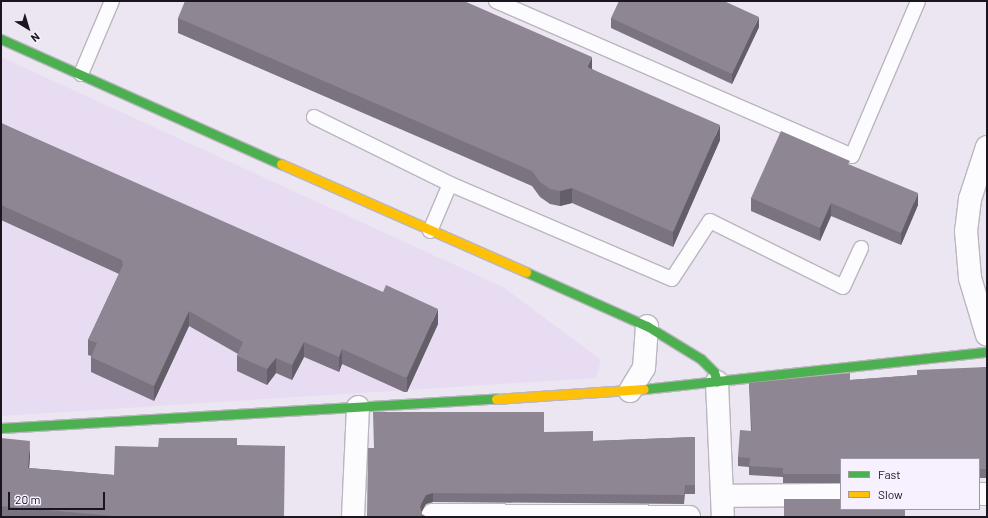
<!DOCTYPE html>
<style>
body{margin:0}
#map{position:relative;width:988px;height:518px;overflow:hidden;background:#ece6f2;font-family:Barlow,sans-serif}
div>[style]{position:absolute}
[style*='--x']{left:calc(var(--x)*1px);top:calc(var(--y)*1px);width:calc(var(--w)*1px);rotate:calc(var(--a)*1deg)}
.built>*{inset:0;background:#e8dcf3}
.roads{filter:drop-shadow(1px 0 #bab6bf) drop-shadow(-1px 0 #bab6bf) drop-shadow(0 1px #bab6bf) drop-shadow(0 -1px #bab6bf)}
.lane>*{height:14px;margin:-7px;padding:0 7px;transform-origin:7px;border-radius:7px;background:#fcfbfd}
.street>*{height:22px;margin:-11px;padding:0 11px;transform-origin:11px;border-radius:11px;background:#fcfbfd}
.fast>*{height:9px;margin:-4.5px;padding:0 4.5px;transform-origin:4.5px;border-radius:4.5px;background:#4caf50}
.slow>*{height:9px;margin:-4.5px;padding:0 4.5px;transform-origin:4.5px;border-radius:4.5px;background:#ffc107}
.wall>*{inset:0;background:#7b737f}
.shaded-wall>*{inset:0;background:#645e68}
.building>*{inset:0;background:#8f8694}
span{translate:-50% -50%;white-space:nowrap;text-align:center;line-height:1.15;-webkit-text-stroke:4px #f7f0fe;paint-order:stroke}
.frame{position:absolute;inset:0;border:2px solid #1a151e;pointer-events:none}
.legend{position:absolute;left:840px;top:458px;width:140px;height:52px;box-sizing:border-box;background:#f7f0fe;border:1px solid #9f98a4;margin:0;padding:5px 7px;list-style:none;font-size:12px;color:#1a151e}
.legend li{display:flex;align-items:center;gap:8px;height:20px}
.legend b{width:20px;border:1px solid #9f98a4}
.north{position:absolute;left:8px;top:8px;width:40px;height:40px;-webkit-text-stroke:3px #f7f0fe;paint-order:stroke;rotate:142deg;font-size:11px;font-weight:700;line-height:16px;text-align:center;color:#1a151e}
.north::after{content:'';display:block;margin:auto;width:14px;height:18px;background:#1a151e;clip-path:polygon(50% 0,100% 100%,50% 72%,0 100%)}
.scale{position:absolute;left:8px;top:492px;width:97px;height:18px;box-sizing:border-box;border:2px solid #1a151e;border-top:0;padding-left:5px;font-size:12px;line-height:14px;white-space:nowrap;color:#1a151e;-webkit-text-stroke:3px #f7f0fe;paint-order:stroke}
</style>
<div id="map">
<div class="built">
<div style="clip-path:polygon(1px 57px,503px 287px,601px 360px,596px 378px,1px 416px)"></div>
</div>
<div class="roads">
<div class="lane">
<div style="--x:496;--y:1;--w:388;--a:23.5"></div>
<div style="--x:852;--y:156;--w:168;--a:-66.9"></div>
<div style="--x:81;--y:74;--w:79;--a:-67"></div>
<div style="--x:314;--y:117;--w:152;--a:26.2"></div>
<div style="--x:450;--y:184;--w:51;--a:113.1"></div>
<div style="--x:450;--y:184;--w:241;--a:23.2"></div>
<div style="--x:672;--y:279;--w:69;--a:-56.8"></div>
<div style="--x:710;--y:221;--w:148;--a:26.4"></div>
<div style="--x:843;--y:287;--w:43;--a:-65.2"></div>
</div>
<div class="street">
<div style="--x:987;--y:147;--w:55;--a:108.1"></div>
<div style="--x:970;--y:199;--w:32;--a:97"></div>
<div style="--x:966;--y:231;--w:47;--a:85.1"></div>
<div style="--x:970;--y:278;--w:59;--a:73.4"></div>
<div style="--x:717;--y:382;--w:135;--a:87.5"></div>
<div style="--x:630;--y:391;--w:27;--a:-59"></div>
<div style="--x:644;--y:368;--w:42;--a:-85.9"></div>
<div style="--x:979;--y:494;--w:8;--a:0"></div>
<div style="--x:723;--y:496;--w:118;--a:-0.5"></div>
<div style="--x:353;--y:517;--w:110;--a:-87.4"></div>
<div style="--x:433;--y:517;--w:2;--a:-90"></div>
<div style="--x:433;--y:515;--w:256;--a:0.4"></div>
</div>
<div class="fast">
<div style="--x:1;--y:39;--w:307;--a:24.1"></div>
<div style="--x:526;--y:272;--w:133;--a:24.1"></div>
<div style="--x:647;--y:326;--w:63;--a:31.4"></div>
<div style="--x:701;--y:359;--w:18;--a:45"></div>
<div style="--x:714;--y:372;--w:10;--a:73"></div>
<div style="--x:644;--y:389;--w:345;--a:-6.2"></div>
<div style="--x:1;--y:428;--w:496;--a:-3.4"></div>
</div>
<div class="slow">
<div style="--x:281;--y:164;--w:268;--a:23.8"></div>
<div style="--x:496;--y:399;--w:148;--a:-3.9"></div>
</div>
</div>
<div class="wall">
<div style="clip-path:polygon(178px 18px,592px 69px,720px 140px,673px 247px,572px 203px,560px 206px,550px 204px,540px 197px,532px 186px,178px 33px)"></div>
<div style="clip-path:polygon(611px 18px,759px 27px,732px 84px,611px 28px)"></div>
<div style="clip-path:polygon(1px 123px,438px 324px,407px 392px,404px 392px,342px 364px,339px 372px,304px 357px,292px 380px,276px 373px,267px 385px,237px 371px,237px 356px,238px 354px,189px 326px,154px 401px,91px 372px,91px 356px,88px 355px,88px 340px,119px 274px,1px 220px)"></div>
<div style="clip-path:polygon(850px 165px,918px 205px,901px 245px,831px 216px,820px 241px,751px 211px,751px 198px)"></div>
<div style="clip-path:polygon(987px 367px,987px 478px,979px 478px,979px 459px,841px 459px,841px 483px,783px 483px,783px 477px,749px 475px,749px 467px,738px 466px,738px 457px,751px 431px,749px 383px,850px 380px,917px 375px)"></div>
<div style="clip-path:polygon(544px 432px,593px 441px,695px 437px,695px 494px,685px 494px,684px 504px,433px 502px,367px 517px)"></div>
<div style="clip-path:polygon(1px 438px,30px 456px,29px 468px,114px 475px,158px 447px,237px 445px,284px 517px,1px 517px)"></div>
</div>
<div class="shaded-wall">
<div style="clip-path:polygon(759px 17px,759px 27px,732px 84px,732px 74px)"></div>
<div style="clip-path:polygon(592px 57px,592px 72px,587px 67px)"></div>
<div style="clip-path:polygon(720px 125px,720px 140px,673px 247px,673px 232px)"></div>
<div style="clip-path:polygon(572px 188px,572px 203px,560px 206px,560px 191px)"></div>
<div style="clip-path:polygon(918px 193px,918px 205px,901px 245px,901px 233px)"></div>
<div style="clip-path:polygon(831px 203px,831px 216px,820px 241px,820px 228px)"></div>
<div style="clip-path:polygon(438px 309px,438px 324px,407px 392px,407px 377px)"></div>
<div style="clip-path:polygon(189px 311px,189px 326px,154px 401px,154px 386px)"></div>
<div style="clip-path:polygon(304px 342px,304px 357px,292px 380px,292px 365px)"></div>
<div style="clip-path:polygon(342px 349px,342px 364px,339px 372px,339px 357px)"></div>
<div style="clip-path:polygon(276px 358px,276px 373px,267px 385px,267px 369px)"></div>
<div style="clip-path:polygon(30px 441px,30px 456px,28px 482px,28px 468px)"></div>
<div style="clip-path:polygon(433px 493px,433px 502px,426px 504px,420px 515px,420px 506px,426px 495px)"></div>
</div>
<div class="building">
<div style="clip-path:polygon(185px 1px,464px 1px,592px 57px,587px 67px,720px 125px,673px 232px,572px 188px,560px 191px,550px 189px,540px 182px,532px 171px,178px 18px)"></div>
<div style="clip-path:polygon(619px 1px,724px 1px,759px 17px,732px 74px,611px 18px)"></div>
<div style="clip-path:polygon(1px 123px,383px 292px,386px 285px,438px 309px,407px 377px,404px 377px,342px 349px,339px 357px,304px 342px,292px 365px,276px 358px,267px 369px,237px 356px,243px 342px,189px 311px,154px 386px,91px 357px,97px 343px,88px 340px,123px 265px,122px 260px,1px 205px)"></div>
<div style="clip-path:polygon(781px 131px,850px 161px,848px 164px,918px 193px,901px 233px,831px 203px,820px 228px,751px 198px)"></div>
<div style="clip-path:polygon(987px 367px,987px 469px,979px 469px,979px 459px,841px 459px,841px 474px,783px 474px,783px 468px,749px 466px,750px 458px,738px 457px,740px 430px,752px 431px,749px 383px,850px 373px,850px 380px,917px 375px,917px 370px)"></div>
<div style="clip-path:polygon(373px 412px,544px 412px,544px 432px,593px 431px,593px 441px,695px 437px,695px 485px,685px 485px,684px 495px,433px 493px,426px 495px,420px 506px,422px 514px,427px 517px,367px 517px,368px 448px,374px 448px)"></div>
<div style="clip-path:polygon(1px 438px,30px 441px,28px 468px,114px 475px,115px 446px,158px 447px,159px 438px,237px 438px,237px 445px,285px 446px,284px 517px,125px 517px,1px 506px)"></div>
<div style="clip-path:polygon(784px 499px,841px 499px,841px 509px,905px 509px,905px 517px,736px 517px,736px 516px,784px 516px)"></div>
</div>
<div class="frame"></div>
<ul class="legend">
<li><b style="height:5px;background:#4caf50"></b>Fast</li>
<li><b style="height:5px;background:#ffc107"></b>Slow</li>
</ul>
<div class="north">N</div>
<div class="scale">20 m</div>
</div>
